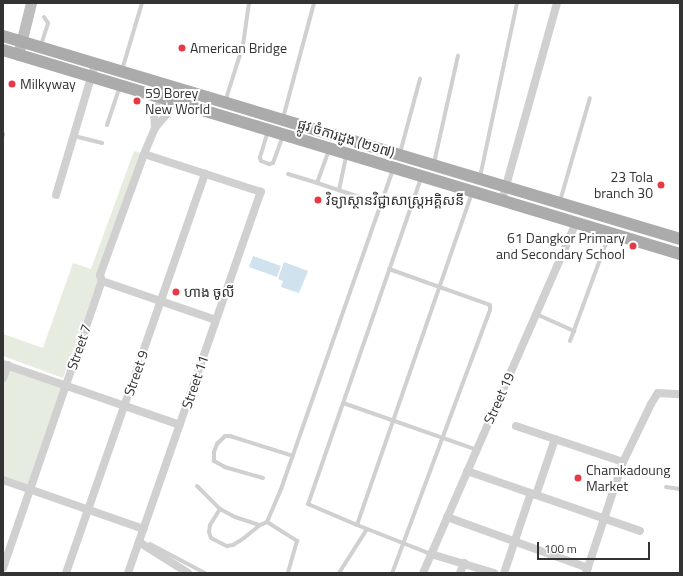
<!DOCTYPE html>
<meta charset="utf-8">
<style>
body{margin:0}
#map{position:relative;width:683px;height:576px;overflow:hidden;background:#fff;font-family:"Titillium Web","Noto Sans Khmer",sans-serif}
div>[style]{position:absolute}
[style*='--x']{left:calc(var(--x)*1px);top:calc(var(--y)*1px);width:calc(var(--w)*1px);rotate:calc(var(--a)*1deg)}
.green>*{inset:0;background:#e6ecdf}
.water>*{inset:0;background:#cfe2ee}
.lane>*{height:4px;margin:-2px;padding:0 2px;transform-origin:2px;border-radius:2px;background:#d0d0d0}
.street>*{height:8px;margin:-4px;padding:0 4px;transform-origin:4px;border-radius:4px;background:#d0d0d0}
.secondary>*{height:11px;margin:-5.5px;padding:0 5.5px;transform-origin:5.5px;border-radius:5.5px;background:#bdbdbd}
.primary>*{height:12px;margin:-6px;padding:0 6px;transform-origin:6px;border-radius:6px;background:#ababab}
.dots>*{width:11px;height:11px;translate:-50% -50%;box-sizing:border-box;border:2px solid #fff;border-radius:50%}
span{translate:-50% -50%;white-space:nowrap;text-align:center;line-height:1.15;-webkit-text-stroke:4px #fff;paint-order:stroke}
.poi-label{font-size:14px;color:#333}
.left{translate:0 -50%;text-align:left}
.right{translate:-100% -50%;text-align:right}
.street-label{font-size:14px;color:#333}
.frame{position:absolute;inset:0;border:4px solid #333;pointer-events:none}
.scale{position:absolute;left:537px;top:542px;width:113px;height:18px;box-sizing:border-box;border:2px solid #333;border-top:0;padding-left:5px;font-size:12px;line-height:14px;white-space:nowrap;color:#333;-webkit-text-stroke:3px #fff;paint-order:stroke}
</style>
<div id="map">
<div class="green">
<div style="clip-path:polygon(134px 151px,144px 154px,63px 378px,3px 356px,3px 334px,43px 348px,73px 263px,91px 269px)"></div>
<div style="clip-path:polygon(9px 368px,62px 387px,27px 486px,3px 476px,3px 386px)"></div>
</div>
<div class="water">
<div style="clip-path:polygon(253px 256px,281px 266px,277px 277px,249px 267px)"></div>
<div style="clip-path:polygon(284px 262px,308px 271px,299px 293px,281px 287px,283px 281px,278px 279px)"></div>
</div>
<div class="lane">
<div style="--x:41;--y:45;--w:23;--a:-72"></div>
<div style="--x:48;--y:23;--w:7;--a:-124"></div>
<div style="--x:122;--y:70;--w:70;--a:-73.4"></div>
<div style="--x:225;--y:102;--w:60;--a:-72.5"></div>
<div style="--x:243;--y:45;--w:42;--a:-81.9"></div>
<div style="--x:283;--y:118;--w:119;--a:-74.9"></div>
<div style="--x:107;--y:125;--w:41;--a:-71.6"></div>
<div style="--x:268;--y:131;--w:28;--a:107"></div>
<div style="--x:260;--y:158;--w:3;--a:72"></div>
<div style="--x:261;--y:161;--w:9;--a:21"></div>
<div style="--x:269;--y:164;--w:4;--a:-14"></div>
<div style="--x:273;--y:163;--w:30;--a:-70"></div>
<div style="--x:3;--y:135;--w:1;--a:-90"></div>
<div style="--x:74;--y:136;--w:29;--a:14"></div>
<div style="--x:400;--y:153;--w:77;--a:-74.9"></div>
<div style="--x:434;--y:163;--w:110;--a:-77.4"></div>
<div style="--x:288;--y:174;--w:30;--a:17"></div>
<div style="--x:317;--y:183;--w:35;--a:-70"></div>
<div style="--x:480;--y:177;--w:178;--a:-78"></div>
<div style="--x:421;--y:178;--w:345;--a:109.1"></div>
<div style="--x:308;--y:504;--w:53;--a:23.2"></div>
<div style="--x:357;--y:525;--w:79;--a:21.4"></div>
<div style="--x:317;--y:183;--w:67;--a:18.2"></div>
<div style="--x:339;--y:190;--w:35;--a:-78"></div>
<div style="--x:560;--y:201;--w:107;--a:-73.8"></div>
<div style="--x:389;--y:269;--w:107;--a:19.6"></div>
<div style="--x:490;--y:305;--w:5;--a:90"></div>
<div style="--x:490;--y:310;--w:281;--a:110.4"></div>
<div style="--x:536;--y:314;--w:42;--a:24.1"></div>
<div style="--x:570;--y:341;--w:113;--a:-69.8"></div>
<div style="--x:343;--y:403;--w:142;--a:19.3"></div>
<div style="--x:263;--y:478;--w:40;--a:-164"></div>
<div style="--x:225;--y:467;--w:13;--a:-151"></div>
<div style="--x:214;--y:461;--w:9;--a:-90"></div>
<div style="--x:214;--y:452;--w:9;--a:-69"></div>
<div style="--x:217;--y:444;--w:11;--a:-45"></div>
<div style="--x:225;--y:436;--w:5;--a:0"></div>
<div style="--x:230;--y:436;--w:66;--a:17.6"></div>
<div style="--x:197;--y:486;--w:33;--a:45"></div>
<div style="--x:220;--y:509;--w:17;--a:28"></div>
<div style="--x:235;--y:517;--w:26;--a:18"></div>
<div style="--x:260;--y:525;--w:8;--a:-23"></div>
<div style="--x:267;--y:522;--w:33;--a:-67"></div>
<div style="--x:280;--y:492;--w:342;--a:-70.7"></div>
<div style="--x:666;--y:487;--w:14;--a:8"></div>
<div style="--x:220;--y:509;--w:19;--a:122"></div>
<div style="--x:210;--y:525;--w:7;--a:98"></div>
<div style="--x:209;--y:532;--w:6;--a:72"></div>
<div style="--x:211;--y:538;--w:18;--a:27"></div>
<div style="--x:227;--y:546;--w:6;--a:-9"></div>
<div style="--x:233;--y:545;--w:13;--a:-32"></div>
<div style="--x:244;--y:538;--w:21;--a:-39"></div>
<div style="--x:267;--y:522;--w:36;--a:32"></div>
<div style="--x:297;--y:541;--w:33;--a:106"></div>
<div style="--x:357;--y:525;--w:351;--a:-70.9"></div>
<div style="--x:150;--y:544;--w:62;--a:27.8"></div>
<div style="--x:339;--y:573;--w:52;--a:-57.5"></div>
</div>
<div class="street">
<div style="--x:155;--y:128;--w:15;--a:-94"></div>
<div style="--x:154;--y:113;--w:30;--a:-75"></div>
<div style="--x:56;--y:195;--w:137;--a:-73.4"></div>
<div style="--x:502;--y:200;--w:205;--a:-74.4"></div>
<div style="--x:102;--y:281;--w:120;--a:18.9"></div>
<div style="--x:3;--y:364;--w:187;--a:19"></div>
<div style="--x:3;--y:378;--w:14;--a:-69"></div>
<div style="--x:516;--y:426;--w:113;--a:18.6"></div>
<div style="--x:467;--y:471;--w:183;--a:19.1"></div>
<div style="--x:3;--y:480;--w:149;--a:19.2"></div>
<div style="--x:536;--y:495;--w:59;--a:-71.3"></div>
<div style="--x:447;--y:517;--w:150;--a:19.9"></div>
<div style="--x:139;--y:542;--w:58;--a:32.3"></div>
<div style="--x:431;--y:554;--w:66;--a:16.8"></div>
<div style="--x:3;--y:568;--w:304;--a:-71"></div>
<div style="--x:102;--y:281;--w:6;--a:-108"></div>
<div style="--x:100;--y:275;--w:129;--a:-70"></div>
<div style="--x:144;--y:154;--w:28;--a:-67"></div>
<div style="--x:155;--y:128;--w:16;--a:-50"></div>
<div style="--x:165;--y:116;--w:30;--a:-75"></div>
<div style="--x:66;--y:573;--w:423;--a:-70.8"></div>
<div style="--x:128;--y:573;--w:404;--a:-70.8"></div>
<div style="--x:261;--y:192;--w:123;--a:-162"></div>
<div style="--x:423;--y:573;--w:382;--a:-66.4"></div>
<div style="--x:460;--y:573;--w:11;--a:-68"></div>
<div style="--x:504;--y:573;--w:84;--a:-71.4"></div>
<div style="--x:586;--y:573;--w:117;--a:-71.6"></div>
<div style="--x:623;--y:462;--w:64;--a:-64.2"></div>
<div style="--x:651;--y:404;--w:13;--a:-58"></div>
<div style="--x:658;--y:393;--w:22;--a:3"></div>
</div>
<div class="secondary">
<div style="--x:18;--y:55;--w:54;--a:-76"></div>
</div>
<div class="primary">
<div style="--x:3;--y:36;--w:707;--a:16.69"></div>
<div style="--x:3;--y:50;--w:707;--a:16.77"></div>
</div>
<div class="dots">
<div style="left:182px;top:48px;background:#e63946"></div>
<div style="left:12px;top:84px;background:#e63946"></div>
<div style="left:137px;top:101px;background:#e63946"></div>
<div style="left:661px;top:185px;background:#e63946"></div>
<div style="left:318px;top:200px;background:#e63946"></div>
<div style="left:633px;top:246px;background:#e63946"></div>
<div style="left:176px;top:292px;background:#e63946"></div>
<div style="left:578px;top:478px;background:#e63946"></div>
</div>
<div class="poi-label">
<span class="left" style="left:190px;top:48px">American Bridge</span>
<span class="left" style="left:20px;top:84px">Milkyway</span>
<span class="left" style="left:145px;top:101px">59 Borey<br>New World</span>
<span class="right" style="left:653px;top:185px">23 Tola<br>branch 30</span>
<span class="left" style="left:326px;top:200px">វិទ្យាស្ថានវិជ្ជាសាស្រ្តអគ្គិសនី</span>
<span class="right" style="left:625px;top:246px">61 Dangkor Primary<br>and Secondary School</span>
<span class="left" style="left:184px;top:292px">ហាង ចូលី</span>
<span class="left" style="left:586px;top:478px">Chamkadoung<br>Market</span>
</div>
<div class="street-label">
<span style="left:346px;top:138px;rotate:17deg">ផ្លូវ ចំការដូង (២១៧)</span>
<span style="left:79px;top:347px;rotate:-71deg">Street 7</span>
<span style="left:136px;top:373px;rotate:-71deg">Street 9</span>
<span style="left:195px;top:382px;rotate:-71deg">Street 11</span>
<span style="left:499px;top:398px;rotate:-66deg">Street 19</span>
</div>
<div class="frame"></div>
<div class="scale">100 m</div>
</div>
